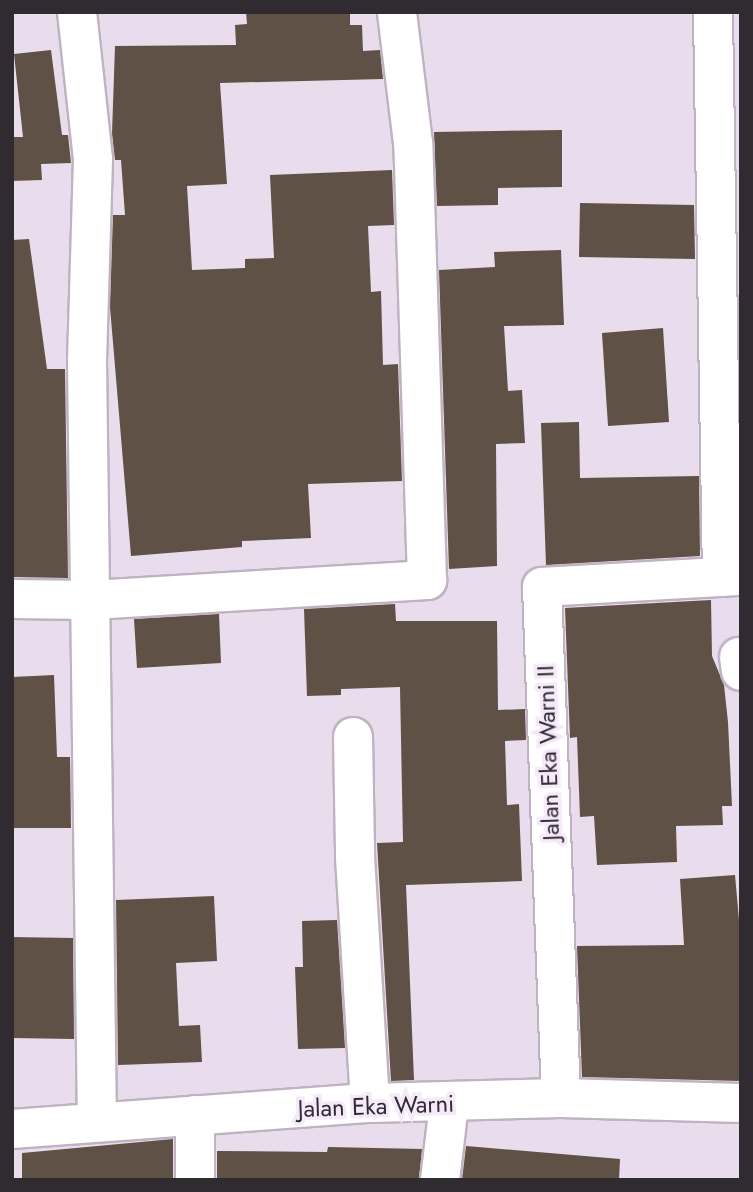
<!DOCTYPE html>
<style>
body{margin:0}
#map{position:relative;width:753px;height:1192px;overflow:hidden;background:#e9dcec;font-family:Jost,sans-serif}
div>[style]{position:absolute}
[style*='--x']{left:calc(var(--x)*1px);top:calc(var(--y)*1px);width:calc(var(--w)*1px);rotate:calc(var(--a)*1deg)}
.building>*{inset:0;background:#5f5146}
.roads{filter:drop-shadow(2px 0 #bfb2c1) drop-shadow(-2px 0 #bfb2c1) drop-shadow(0 2px #bfb2c1) drop-shadow(0 -2px #bfb2c1)}
.minor>*{height:38px;margin:-19px;padding:0 19px;transform-origin:19px;border-radius:19px;background:#fff}
span{translate:-50% -50%;white-space:nowrap;text-align:center;line-height:1.15;-webkit-text-stroke:7px #f6e9f9;paint-order:stroke}
.street-label{font-size:24px;color:#302b31}
.frame{position:absolute;inset:0;border:14px solid #302b31;pointer-events:none}
</style>
<div id="map">
<div class="building">
<div style="clip-path:polygon(246px 12px,350px 12px,350px 25px,362px 25px,363px 51px,380px 50px,383px 79px,220px 83px,227px 184px,187px 186px,192px 270px,245px 268px,245px 259px,274px 258px,270px 175px,392px 170px,394px 225px,368px 226px,371px 292px,381px 291px,383px 365px,398px 364px,402px 481px,308px 484px,311px 538px,242px 541px,242px 547px,131px 556px,110px 307px,113px 215px,125px 215px,121px 160px,115px 160px,112px 133px,115px 46px,236px 45px,235px 25px,247px 24px)"></div>
<div style="clip-path:polygon(51px 50px,62px 135px,68px 135px,71px 163px,41px 164px,42px 180px,12px 181px,12px 137px,23px 137px,14px 54px)"></div>
<div style="clip-path:polygon(562px 130px,562px 187px,498px 188px,498px 205px,437px 206px,434px 132px)"></div>
<div style="clip-path:polygon(580px 203px,694px 205px,695px 259px,579px 257px)"></div>
<div style="clip-path:polygon(29px 239px,47px 369px,65px 369px,68px 578px,12px 577px,12px 240px)"></div>
<div style="clip-path:polygon(561px 250px,564px 325px,504px 326px,508px 391px,522px 390px,525px 443px,496px 444px,497px 566px,449px 569px,439px 270px,495px 267px,494px 252px)"></div>
<div style="clip-path:polygon(663px 328px,669px 422px,608px 426px,602px 333px)"></div>
<div style="clip-path:polygon(579px 422px,580px 478px,699px 476px,700px 556px,546px 565px,541px 423px)"></div>
<div style="clip-path:polygon(711px 600px,712px 656px,724px 685px,728px 722px,732px 806px,722px 806px,723px 825px,676px 826px,677px 862px,597px 865px,594px 816px,580px 817px,577px 737px,570px 738px,565px 608px)"></div>
<div style="clip-path:polygon(395px 604px,396px 621px,497px 621px,498px 710px,525px 709px,526px 740px,505px 741px,507px 805px,519px 804px,522px 881px,406px 885px,414px 1080px,391px 1081px,377px 843px,403px 842px,400px 687px,341px 689px,341px 695px,307px 696px,304px 609px)"></div>
<div style="clip-path:polygon(219px 614px,221px 663px,137px 668px,134px 619px)"></div>
<div style="clip-path:polygon(54px 675px,57px 757px,70px 757px,71px 828px,12px 828px,12px 677px)"></div>
<div style="clip-path:polygon(735px 875px,741px 942px,741px 1081px,582px 1077px,577px 946px,684px 945px,680px 879px)"></div>
<div style="clip-path:polygon(214px 896px,217px 961px,176px 963px,179px 1026px,200px 1025px,202px 1062px,118px 1065px,116px 900px)"></div>
<div style="clip-path:polygon(337px 920px,345px 1048px,298px 1049px,295px 967px,303px 967px,302px 921px)"></div>
<div style="clip-path:polygon(12px 937px,73px 938px,74px 1039px,12px 1038px)"></div>
<div style="clip-path:polygon(173px 1139px,173px 1180px,22px 1180px,22px 1153px)"></div>
<div style="clip-path:polygon(466px 1146px,620px 1159px,619px 1180px,462px 1180px)"></div>
<div style="clip-path:polygon(328px 1147px,422px 1149px,419px 1180px,217px 1180px,217px 1151px,327px 1152px)"></div>
</div>
<div class="roads">
<div class="minor">
<div style="--x:77;--y:12;--w:148;--a:83.8"></div>
<div style="--x:93;--y:159;--w:202;--a:91.7"></div>
<div style="--x:87;--y:361;--w:759;--a:89.25"></div>
<div style="--x:713;--y:12;--w:565;--a:89.09"></div>
<div style="--x:12;--y:599;--w:80;--a:0.7"></div>
<div style="--x:92;--y:600;--w:336;--a:-3.4"></div>
<div style="--x:427;--y:580;--w:437;--a:-91.8"></div>
<div style="--x:413;--y:143;--w:132;--a:-97"></div>
<div style="--x:739;--y:657;--w:14;--a:82"></div>
<div style="--x:353;--y:737;--w:120;--a:89"></div>
<div style="--x:355;--y:857;--w:246;--a:86.5"></div>
<div style="--x:561;--y:1098;--w:511;--a:-92.13"></div>
<div style="--x:542;--y:587;--w:199;--a:-3.2"></div>
<div style="--x:195;--y:1115;--w:65;--a:90"></div>
<div style="--x:12;--y:1129;--w:359;--a:-4.2"></div>
<div style="--x:370;--y:1103;--w:191;--a:-1.5"></div>
<div style="--x:561;--y:1098;--w:180;--a:1.6"></div>
<div style="--x:440;--y:1180;--w:77;--a:-83.2"></div>
</div>
</div>
<div class="street-label">
<span style="left:548px;top:753px;rotate:-92deg">Jalan Eka Warni II</span>
<span style="left:376px;top:1106px;rotate:-2deg">Jalan Eka Warni</span>
</div>
<div class="frame"></div>
</div>
